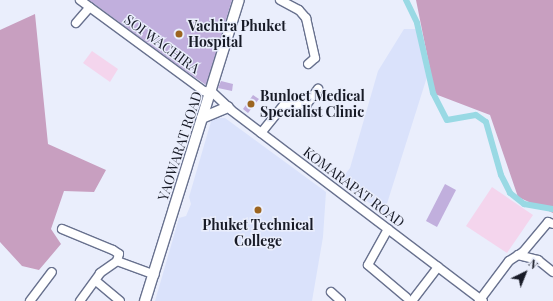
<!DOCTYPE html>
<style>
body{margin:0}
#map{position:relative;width:553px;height:301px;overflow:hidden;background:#eaeefc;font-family:"Playfair Display",serif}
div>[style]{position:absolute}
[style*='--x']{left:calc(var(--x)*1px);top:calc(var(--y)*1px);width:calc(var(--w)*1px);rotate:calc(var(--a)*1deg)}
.built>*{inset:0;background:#dae2fb}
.green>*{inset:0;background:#f4d5ed}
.forest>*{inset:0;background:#c89fc0}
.canal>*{height:6px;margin:-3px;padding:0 3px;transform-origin:3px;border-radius:3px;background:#99d9e4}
.building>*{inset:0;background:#c1afdd}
.roads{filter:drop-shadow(1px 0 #68718e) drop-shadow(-1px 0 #68718e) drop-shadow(0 1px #68718e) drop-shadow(0 -1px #68718e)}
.minor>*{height:8px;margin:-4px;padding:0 4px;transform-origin:4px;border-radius:4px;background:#fff}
.major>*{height:10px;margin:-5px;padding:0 5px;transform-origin:5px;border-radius:5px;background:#fff}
.dots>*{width:11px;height:11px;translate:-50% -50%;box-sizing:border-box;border:2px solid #eaeefc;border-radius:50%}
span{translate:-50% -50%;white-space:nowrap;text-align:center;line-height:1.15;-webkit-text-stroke:3px #eaeefc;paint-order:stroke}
.poi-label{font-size:14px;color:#181b27;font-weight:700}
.left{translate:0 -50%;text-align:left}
.street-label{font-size:14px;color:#181b27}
.north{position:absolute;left:505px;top:253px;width:40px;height:40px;-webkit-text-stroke:3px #eaeefc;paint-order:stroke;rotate:43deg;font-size:11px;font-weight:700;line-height:16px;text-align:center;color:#181b27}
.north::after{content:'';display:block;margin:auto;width:14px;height:18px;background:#181b27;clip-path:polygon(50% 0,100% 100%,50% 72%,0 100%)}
</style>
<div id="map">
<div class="built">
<div style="clip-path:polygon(404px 29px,417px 29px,427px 77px,384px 213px,339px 182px,350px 168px,378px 71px)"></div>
<div style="clip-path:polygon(212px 118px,225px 118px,326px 192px,323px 237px,312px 301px,155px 301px,179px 218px,186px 216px,191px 204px,189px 197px)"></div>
</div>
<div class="green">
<div style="clip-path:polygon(92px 51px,118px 69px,110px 82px,83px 63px)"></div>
<div style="clip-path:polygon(492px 187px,533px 215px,507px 253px,466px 226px)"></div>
</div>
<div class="forest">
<div style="clip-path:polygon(416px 0,553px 0,553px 213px,518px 197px,490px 115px,435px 94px)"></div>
<div style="clip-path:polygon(35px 14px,48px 144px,106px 170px,94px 192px,64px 191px,51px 229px,61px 244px,39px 270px,22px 266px,0 242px,0 30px)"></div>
</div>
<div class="canal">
<div style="--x:406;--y:0;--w:25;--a:64"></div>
<div style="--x:417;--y:23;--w:72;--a:77.1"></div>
<div style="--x:433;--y:93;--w:30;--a:63"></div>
<div style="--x:447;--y:120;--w:29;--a:-10"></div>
<div style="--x:476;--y:115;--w:12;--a:35"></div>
<div style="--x:486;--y:122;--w:55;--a:74.2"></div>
<div style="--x:501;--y:175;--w:20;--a:63"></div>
<div style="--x:510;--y:193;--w:18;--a:38"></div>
<div style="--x:524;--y:204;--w:29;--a:10"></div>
</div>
<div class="building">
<div style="clip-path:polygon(89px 0,232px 0,206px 85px,183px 69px)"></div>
<div style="clip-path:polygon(221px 81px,233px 84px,232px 91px,218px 88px)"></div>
<div style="clip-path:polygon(253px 95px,259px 99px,248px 113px,243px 109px)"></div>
<div style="clip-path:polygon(445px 184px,456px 190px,437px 227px,426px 221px)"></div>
</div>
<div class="roads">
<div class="minor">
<div style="--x:80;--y:0;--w:154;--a:36.3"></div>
<div style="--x:204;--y:91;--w:8;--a:7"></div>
<div style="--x:212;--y:92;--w:26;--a:43"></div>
<div style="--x:231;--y:110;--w:316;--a:37.2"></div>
<div style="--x:280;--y:0;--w:21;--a:28"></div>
<div style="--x:299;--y:10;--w:11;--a:49"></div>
<div style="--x:306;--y:18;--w:41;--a:77.3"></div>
<div style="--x:315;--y:58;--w:9;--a:139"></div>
<div style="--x:76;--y:23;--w:21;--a:-49"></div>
<div style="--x:261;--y:133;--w:36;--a:-51"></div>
<div style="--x:284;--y:105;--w:23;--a:-2"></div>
<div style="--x:307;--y:104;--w:19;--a:-54"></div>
<div style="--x:62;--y:229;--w:55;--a:22.4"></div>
<div style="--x:113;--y:250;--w:7;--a:34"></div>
<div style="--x:119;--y:254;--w:7;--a:106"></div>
<div style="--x:117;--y:261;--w:40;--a:20.2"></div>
<div style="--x:388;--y:229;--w:41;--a:119.1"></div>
<div style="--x:368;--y:265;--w:50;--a:40.1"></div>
<div style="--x:518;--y:255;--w:21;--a:14"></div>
<div style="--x:538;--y:260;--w:19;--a:39"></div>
<div style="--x:96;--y:281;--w:31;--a:40"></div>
<div style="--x:331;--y:292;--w:13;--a:42"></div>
<div style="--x:30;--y:301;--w:36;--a:-53"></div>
<div style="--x:80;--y:301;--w:34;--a:-54"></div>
<div style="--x:100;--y:273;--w:21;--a:-35"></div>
<div style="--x:412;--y:301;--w:43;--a:-52.6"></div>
<div style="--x:479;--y:301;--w:50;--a:-53.1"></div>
<div style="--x:509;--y:261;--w:17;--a:-33"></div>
<div style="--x:523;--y:252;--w:39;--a:-50"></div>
<div style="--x:548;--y:222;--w:5;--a:22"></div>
</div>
<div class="major">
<div style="--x:202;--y:118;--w:28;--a:-23"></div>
<div style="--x:145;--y:301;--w:315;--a:-72.7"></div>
</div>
</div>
<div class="dots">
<div style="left:179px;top:34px;background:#9c6520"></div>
<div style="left:251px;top:104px;background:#9c6520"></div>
<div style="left:258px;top:210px;background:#9c6520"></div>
</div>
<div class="poi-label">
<span class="left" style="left:188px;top:34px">Vachira Phuket<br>Hospital</span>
<span class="left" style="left:260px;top:104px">Bunloet Medical<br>Specialist Clinic</span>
<span style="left:258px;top:233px">Phuket Technical<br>College</span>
</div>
<div class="street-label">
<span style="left:162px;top:44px;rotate:36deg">SOI WACHIRA</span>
<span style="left:180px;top:146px;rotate:-72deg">YAOWARAT ROAD</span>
<span style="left:354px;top:187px;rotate:37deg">KOMARAPAT ROAD</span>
</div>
<div class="north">N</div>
</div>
